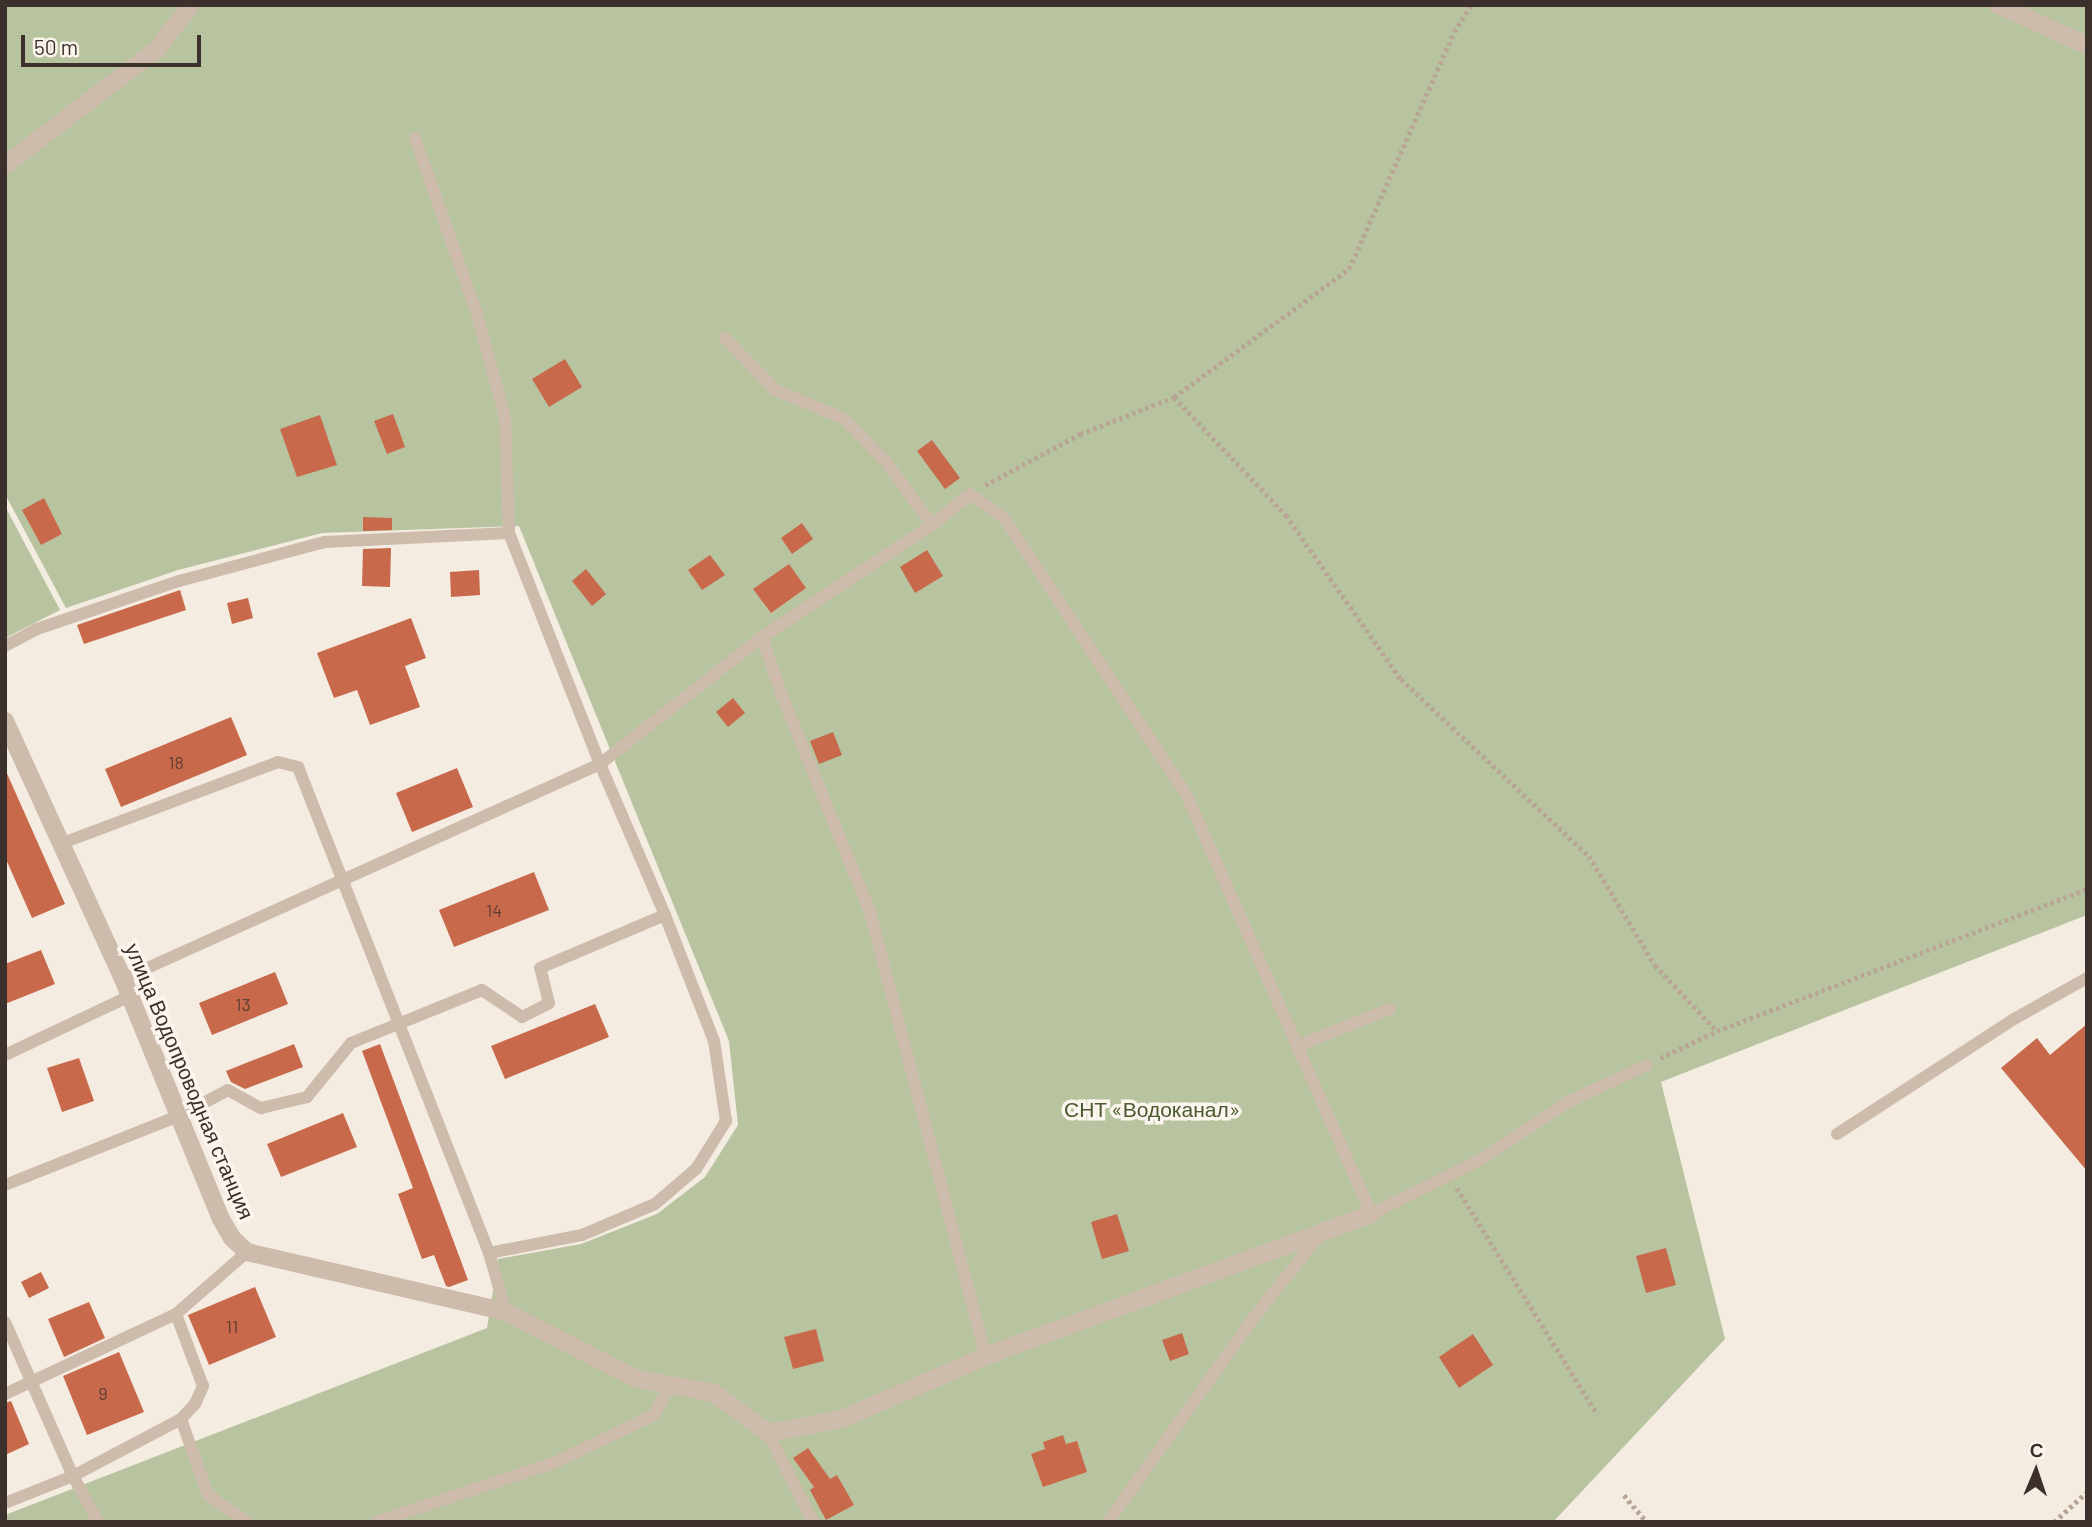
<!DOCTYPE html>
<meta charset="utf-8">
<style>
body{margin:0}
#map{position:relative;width:2092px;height:1527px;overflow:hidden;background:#f4ebe1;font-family:Barlow,sans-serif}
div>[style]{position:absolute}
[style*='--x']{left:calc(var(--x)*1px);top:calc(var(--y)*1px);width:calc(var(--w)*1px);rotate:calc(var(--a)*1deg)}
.green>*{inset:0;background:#b8c4a0}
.building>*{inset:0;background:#c8694b}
.path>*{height:4.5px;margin-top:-2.25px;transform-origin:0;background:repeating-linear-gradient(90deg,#b9a596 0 3.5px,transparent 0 7px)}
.service>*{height:12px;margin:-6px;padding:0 6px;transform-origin:6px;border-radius:6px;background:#cdbbac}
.minor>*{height:18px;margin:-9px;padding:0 9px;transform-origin:9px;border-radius:9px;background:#cdbbac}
.tertiary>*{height:18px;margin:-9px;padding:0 9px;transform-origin:9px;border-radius:9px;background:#cdbbac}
span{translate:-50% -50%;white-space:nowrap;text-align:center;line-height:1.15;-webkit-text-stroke:7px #fbf5ee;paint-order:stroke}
.number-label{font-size:18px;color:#5e3e33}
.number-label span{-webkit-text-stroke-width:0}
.street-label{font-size:21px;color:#3b302b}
.park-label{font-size:21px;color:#4a5a2e}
.frame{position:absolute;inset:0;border:7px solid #3b302b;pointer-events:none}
.north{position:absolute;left:2001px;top:1436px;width:70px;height:70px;-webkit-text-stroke:5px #fbf5ee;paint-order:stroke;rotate:2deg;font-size:19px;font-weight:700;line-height:28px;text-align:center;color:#3b302b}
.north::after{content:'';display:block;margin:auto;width:24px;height:32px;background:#3b302b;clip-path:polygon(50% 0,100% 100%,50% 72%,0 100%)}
.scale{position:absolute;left:21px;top:35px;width:180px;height:32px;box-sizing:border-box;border:4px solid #3b302b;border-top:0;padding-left:9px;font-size:21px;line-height:24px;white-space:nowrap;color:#3b302b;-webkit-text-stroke:5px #fbf5ee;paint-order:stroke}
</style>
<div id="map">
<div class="green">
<div style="clip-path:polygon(5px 5px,2087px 5px,2087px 915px,1661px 1082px,1725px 1339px,1553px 1522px,5px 1522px,5px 1515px,487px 1328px,498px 1259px,581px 1244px,657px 1214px,705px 1177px,738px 1125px,729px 1041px,519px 526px,322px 533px,178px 570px,66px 608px,5px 494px)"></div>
<div style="clip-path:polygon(5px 506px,60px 610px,5px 638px)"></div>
</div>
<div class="building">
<div style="clip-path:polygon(565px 359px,582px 387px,549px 407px,532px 379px)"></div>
<div style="clip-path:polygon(393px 414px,405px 447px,387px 454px,374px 421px)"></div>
<div style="clip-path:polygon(320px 415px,337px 465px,297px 477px,280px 429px)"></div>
<div style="clip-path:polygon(932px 440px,960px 478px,945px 489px,917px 451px)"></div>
<div style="clip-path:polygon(44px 498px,62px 534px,41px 545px,22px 510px)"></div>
<div style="clip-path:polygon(363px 517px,392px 518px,392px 530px,363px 531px)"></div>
<div style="clip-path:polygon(802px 523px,813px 539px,792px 554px,781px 538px)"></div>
<div style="clip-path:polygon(391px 548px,390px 587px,362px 586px,363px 549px)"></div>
<div style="clip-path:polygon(927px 550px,943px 576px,915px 593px,900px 567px)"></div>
<div style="clip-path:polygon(710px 555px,725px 575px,702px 590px,688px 570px)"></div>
<div style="clip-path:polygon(789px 564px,806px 588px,771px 613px,753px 589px)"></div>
<div style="clip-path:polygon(586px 569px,606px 594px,592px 606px,572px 581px)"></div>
<div style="clip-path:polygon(479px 570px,480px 595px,451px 597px,450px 572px)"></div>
<div style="clip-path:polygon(180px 590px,186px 610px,84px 644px,77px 625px)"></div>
<div style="clip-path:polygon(248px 598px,253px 618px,232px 624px,227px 603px)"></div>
<div style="clip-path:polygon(411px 618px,426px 658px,405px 666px,420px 707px,370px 725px,357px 690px,334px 698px,317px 653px)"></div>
<div style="clip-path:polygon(733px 698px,745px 713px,728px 727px,716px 712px)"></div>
<div style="clip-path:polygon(231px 717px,247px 755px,121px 807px,105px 769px)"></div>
<div style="clip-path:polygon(833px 732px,842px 755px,819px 764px,810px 741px)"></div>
<div style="clip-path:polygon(457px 768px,473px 807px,412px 832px,396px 793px)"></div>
<div style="clip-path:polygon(5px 769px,65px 904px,32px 918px,5px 857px)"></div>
<div style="clip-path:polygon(534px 872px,549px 910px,454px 947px,439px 910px)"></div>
<div style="clip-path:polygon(41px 950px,55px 984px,5px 1004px,5px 964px)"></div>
<div style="clip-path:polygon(275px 972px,288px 1004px,212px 1035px,199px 1003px)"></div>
<div style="clip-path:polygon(595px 1004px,609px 1037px,505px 1079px,491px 1046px)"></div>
<div style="clip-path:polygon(2087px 1024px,2087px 1171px,2001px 1068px,2037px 1038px,2050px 1055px)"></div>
<div style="clip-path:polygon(294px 1044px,303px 1067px,245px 1089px,231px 1082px,226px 1071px)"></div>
<div style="clip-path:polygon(380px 1044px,468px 1280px,449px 1287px,446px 1286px,434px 1255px,422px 1259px,398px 1194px,413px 1188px,362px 1051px)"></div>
<div style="clip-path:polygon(79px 1058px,94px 1101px,62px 1112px,47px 1068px)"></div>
<div style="clip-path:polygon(343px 1113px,357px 1147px,281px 1177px,267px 1144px)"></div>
<div style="clip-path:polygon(1117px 1214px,1129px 1251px,1102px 1259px,1091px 1222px)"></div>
<div style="clip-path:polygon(1666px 1248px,1676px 1285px,1646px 1293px,1636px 1256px)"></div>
<div style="clip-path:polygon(41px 1272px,49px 1288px,29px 1298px,21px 1282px)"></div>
<div style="clip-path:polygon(255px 1287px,276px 1337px,209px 1365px,188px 1315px)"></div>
<div style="clip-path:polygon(89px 1302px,105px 1338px,64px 1357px,48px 1319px)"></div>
<div style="clip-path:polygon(816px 1329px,824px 1361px,793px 1369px,784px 1337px)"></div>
<div style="clip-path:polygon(1182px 1333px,1189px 1354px,1170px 1361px,1162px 1340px)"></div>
<div style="clip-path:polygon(1473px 1334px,1493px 1365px,1459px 1388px,1439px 1357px)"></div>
<div style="clip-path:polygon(119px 1352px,144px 1412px,87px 1435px,63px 1376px)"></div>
<div style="clip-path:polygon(11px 1401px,29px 1444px,5px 1455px,5px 1403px)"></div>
<div style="clip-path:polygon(1063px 1435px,1066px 1444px,1077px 1441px,1087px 1472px,1043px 1487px,1031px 1454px,1045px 1449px,1043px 1442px)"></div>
<div style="clip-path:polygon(808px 1448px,830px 1479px,837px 1475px,854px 1505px,826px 1520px,810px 1490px,814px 1487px,793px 1458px)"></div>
</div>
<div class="path">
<div style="--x:1174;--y:397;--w:163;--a:46.5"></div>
<div style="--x:1286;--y:515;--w:200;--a:55"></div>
<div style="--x:1401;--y:679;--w:258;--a:43.3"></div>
<div style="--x:1589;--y:856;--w:127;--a:58.8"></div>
<div style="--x:1655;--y:965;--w:91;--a:46.8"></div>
<div style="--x:985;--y:485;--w:108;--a:-28.2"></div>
<div style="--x:1080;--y:434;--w:101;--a:-21.5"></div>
<div style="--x:1174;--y:397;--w:217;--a:-36.2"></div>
<div style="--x:1349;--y:269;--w:259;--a:-66.1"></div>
<div style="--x:1454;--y:32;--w:32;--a:-58"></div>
<div style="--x:1660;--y:1058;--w:63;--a:-25.3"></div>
<div style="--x:1717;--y:1031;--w:396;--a:-21"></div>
<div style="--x:1457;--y:1188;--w:266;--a:58.2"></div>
<div style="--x:1624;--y:1495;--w:35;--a:50"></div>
<div style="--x:2054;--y:1522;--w:45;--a:-42.3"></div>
</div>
<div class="service">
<div style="--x:415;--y:138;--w:183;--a:70.6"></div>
<div style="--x:476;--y:311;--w:110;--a:74.7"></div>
<div style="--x:505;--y:417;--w:116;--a:88"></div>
<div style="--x:725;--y:338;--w:72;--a:46.1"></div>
<div style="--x:775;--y:390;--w:74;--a:22.4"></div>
<div style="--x:843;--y:418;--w:63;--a:45.6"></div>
<div style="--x:887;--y:463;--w:77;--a:54"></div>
<div style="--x:762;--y:637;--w:62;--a:71.3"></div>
<div style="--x:782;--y:696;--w:233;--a:67.8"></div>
<div style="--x:870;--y:912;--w:459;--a:75.4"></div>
<div style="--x:5;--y:646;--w:36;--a:-28"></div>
<div style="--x:37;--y:629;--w:150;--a:-18.7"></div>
<div style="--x:179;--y:581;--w:151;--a:-15"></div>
<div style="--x:325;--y:542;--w:184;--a:-2.8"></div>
<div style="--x:509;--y:533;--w:248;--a:68.5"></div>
<div style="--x:600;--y:764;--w:206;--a:-38.1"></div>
<div style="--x:762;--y:637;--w:204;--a:-33.4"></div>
<div style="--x:932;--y:525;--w:49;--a:-39.2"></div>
<div style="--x:970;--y:494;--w:42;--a:35.2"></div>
<div style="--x:1004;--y:518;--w:333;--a:56.6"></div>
<div style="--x:1187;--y:796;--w:457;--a:66.2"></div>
<div style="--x:1371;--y:1214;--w:122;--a:-26.4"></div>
<div style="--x:1480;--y:1160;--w:105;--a:-33.4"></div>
<div style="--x:1568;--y:1102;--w:87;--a:-25.1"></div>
<div style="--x:60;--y:844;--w:233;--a:-20.6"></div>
<div style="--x:278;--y:762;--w:21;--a:14"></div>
<div style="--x:298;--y:767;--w:522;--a:68.54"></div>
<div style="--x:489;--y:1253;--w:61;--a:73.9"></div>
<div style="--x:1297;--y:1046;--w:100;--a:-21.7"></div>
<div style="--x:5;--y:1055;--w:138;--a:-25.3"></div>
<div style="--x:1837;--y:1134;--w:211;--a:-33"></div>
<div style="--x:2014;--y:1019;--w:84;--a:-29.3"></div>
<div style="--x:5;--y:1185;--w:189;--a:-21.7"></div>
<div style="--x:181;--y:1115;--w:53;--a:-28"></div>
<div style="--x:228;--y:1090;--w:38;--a:29"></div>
<div style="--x:261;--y:1108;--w:47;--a:-13.4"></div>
<div style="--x:307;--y:1097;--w:70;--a:-50.8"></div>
<div style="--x:351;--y:1043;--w:141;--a:-22"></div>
<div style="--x:482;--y:990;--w:48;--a:34"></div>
<div style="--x:522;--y:1017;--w:30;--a:-27"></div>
<div style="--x:549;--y:1003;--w:36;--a:-104"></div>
<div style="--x:540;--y:968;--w:136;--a:-23"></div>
<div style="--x:665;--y:915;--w:164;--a:-113.3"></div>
<div style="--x:600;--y:764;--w:523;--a:155.74"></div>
<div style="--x:489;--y:1253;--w:95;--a:-11"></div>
<div style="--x:582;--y:1235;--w:79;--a:-23"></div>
<div style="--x:655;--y:1204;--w:54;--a:-40.5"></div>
<div style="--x:696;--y:1169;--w:57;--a:-58"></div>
<div style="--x:726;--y:1121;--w:81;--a:-98.5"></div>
<div style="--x:714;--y:1041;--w:135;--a:-111.3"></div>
<div style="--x:5;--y:1322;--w:168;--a:66.2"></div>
<div style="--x:73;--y:1476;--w:52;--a:61.5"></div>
<div style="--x:5;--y:1394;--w:189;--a:-25.1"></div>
<div style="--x:176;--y:1314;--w:94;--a:-41.1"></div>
<div style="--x:181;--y:1419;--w:81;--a:70.4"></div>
<div style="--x:208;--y:1495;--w:47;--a:34.7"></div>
<div style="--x:768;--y:1433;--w:100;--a:63.2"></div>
<div style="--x:5;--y:1503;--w:73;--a:-21.7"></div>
<div style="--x:73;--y:1476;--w:122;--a:-27.8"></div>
<div style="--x:181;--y:1419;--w:21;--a:-47"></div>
<div style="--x:195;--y:1404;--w:20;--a:-66"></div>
<div style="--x:203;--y:1386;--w:77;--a:-110.6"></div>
<div style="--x:376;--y:1522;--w:190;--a:-18.4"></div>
<div style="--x:556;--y:1462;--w:109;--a:-25.6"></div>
<div style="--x:654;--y:1415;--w:34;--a:-62"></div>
<div style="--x:1108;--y:1522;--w:252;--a:-54.5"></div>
<div style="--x:1254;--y:1317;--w:109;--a:-51.3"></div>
</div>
<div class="minor">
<div style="--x:5;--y:165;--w:190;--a:-37.3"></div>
<div style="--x:156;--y:50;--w:57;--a:-52.1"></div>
<div style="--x:5;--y:721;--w:284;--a:65.4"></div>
<div style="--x:123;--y:979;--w:259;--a:67.8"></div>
<div style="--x:221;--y:1219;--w:22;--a:60"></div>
<div style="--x:232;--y:1238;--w:21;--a:43"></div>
<div style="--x:247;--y:1252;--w:266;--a:13"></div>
<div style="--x:506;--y:1312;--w:147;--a:27.1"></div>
<div style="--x:637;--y:1379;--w:78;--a:10.3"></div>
<div style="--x:714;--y:1393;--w:67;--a:36.5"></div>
<div style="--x:768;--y:1433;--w:75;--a:-10.7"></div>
<div style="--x:842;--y:1419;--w:157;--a:-23.6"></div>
<div style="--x:986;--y:1356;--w:410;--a:-20.2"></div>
</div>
<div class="tertiary">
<div style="--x:1998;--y:5;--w:98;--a:24.2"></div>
</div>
<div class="number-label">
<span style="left:176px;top:762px">18</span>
<span style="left:494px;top:910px">14</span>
<span style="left:243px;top:1004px">13</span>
<span style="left:232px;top:1326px">11</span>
<span style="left:103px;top:1393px">9</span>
</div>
<div class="street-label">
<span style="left:190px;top:1081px;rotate:67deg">улица Водопроводная станция</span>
</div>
<div class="park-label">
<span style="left:1152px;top:1109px">СНТ «Водоканал»</span>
</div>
<div class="frame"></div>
<div class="north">С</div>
<div class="scale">50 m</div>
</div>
